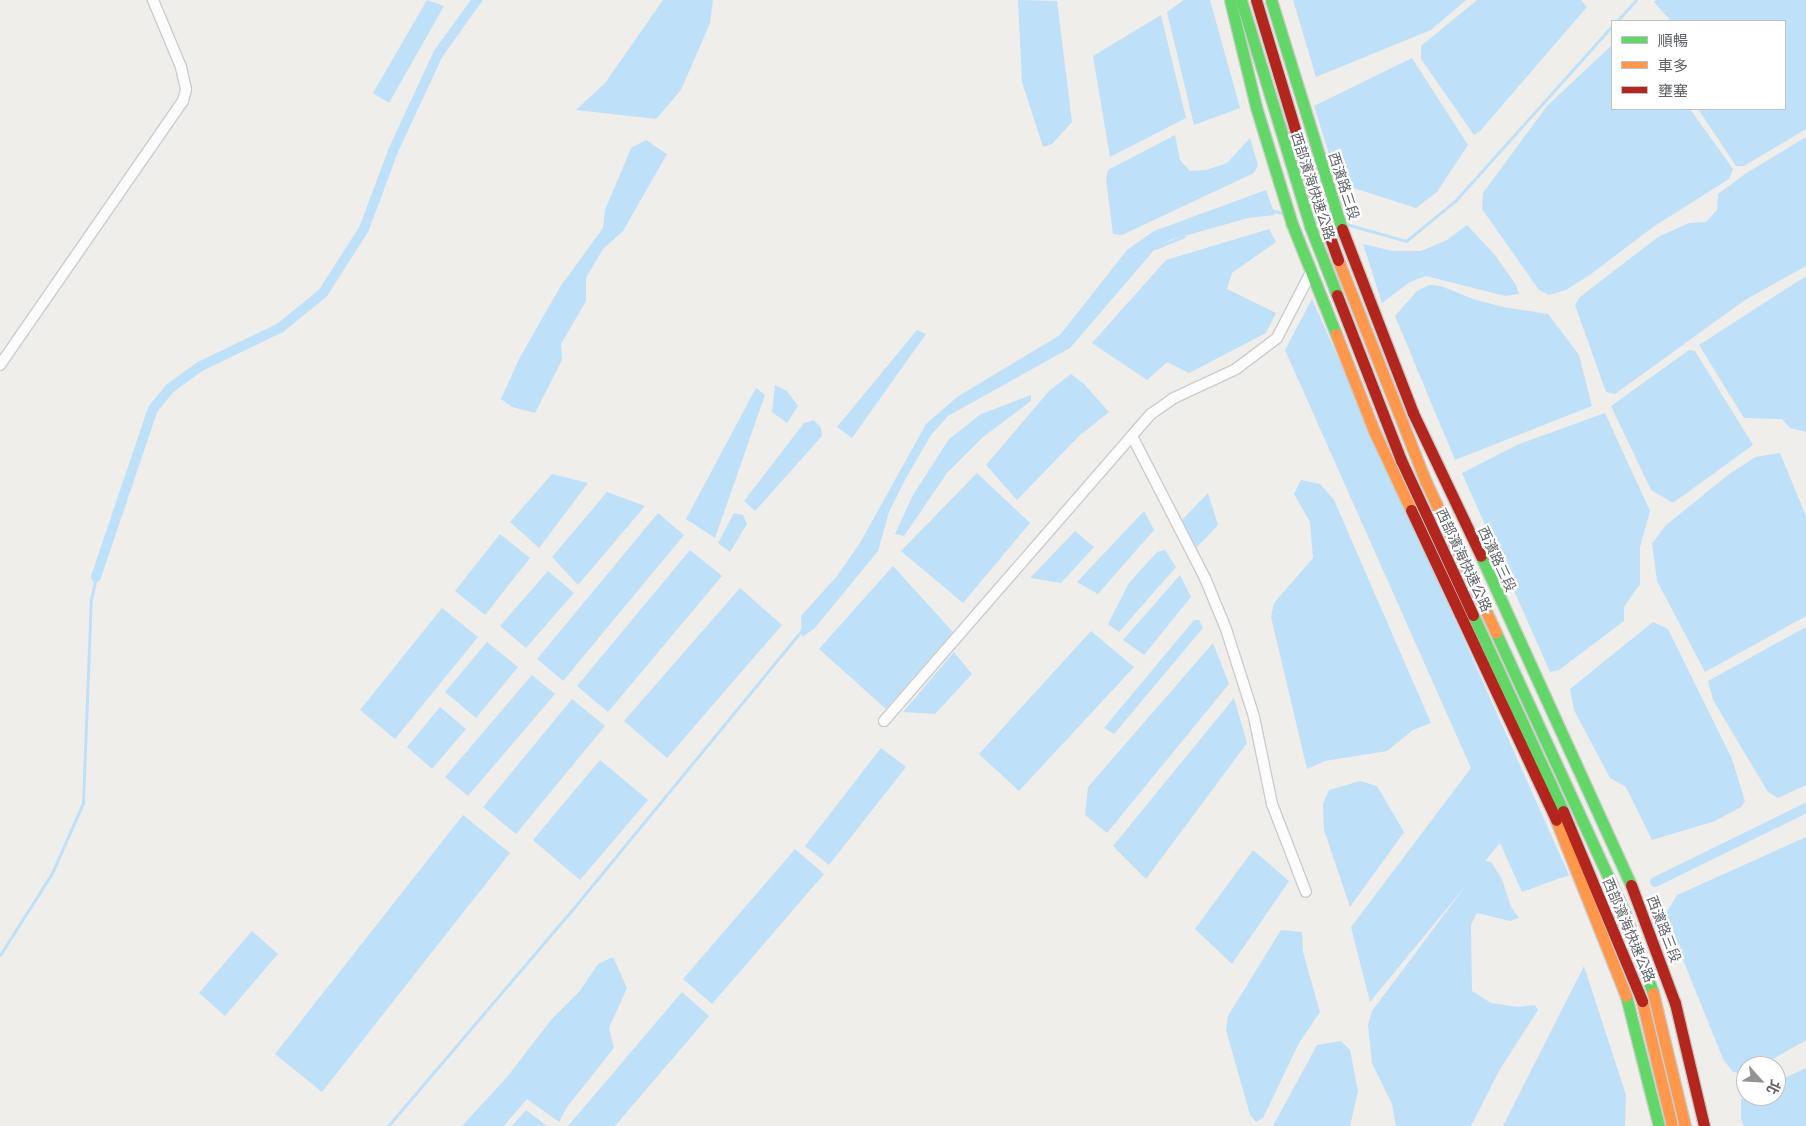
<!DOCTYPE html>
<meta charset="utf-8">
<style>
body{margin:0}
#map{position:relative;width:1806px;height:1126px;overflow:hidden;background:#efeeea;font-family:"Noto Sans","Noto Sans TC",sans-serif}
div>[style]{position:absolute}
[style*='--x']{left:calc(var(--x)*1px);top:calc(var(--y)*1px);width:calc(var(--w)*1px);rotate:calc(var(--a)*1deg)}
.water>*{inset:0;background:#bfe0f9}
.stream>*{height:3px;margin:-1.5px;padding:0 1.5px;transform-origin:1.5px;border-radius:1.5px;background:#bfe0f9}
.canal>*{height:10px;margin:-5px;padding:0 5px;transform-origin:5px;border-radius:5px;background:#bfe0f9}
.roads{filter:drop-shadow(1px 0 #cbcccc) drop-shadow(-1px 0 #cbcccc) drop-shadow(0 1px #cbcccc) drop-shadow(0 -1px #cbcccc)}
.street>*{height:10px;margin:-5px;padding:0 5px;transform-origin:5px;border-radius:5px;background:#fdfcfc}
.fast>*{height:11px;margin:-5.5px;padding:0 5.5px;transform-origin:5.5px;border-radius:5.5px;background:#63d668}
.slow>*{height:11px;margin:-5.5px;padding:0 5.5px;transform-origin:5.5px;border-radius:5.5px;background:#ff974d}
.jam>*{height:11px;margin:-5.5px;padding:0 5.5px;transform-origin:5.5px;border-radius:5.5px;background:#b3261e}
span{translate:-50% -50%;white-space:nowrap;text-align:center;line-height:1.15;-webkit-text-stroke:4.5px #fff;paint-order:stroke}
.street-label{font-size:14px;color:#5f6368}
.legend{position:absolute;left:1611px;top:20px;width:175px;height:90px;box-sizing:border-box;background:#fff;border:1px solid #bfc1c3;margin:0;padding:6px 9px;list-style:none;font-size:15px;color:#5f6368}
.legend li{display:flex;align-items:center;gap:10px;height:25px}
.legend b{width:25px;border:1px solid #bfc1c3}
.north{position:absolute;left:1736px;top:1056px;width:50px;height:50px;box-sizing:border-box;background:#fff;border:1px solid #bfc1c3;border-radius:50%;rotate:116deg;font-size:14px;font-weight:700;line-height:20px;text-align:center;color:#5f6368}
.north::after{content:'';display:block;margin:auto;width:18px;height:22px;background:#919496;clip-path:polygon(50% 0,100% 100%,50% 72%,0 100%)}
</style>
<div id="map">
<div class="water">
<div style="clip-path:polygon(427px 0,444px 6px,389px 103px,373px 93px)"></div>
<div style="clip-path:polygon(663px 0,713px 0,710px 23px,681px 90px,656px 119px,576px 110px,605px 83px)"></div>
<div style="clip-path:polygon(1018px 0,1057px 1px,1072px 122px,1052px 144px,1043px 147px,1022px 82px)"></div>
<div style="clip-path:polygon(1184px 0,1210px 0,1240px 108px,1194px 125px,1167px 12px)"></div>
<div style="clip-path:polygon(1293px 0,1466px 0,1431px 30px,1316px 77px)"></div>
<div style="clip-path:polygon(1477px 0,1581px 0,1587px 7px,1480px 131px,1474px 135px,1421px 59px,1421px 46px)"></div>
<div style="clip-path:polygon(1656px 0,1806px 0,1806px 129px,1744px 166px,1736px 166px,1698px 109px,1785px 109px,1785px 21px,1671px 21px,1654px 2px)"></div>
<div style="clip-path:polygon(1161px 15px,1186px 118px,1110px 157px,1093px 56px)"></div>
<div style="clip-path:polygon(1612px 45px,1612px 109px,1690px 109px,1733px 169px,1729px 179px,1653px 227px,1591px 274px,1566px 290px,1549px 295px,1539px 290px,1482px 209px,1483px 193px,1547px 106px)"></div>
<div style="clip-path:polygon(1412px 58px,1468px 145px,1437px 192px,1416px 208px,1338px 183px,1314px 106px)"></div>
<div style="clip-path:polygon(1175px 135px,1180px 160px,1190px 171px,1206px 170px,1227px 163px,1250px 138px,1258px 165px,1254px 173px,1122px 235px,1113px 234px,1106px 179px,1108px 170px)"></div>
<div style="clip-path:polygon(1806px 137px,1806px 266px,1745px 300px,1615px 394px,1606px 392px,1575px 305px,1580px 297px,1658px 237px,1689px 223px,1706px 222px,1717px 210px,1718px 194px,1745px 174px)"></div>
<div style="clip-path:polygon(646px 140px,667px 154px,623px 231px,603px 249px,586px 278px,586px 301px,561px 344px,562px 360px,535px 413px,512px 407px,501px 399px,519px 359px,560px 287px,603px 228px,605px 210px,631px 148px)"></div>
<div style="clip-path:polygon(1266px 190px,1275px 215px,1248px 218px,1170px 240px,1155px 249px,1070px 348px,948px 416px,931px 435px,906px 478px,889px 512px,878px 551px,814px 629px,802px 637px,801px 616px,837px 576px,860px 543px,926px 424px,957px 397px,1060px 335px,1127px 250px,1154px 231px)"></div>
<div style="clip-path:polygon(1467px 225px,1495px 255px,1516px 285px,1519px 294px,1505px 296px,1426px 276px,1410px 282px,1382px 303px,1363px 244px,1393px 251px,1421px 251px,1447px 240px)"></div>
<div style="clip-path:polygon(1269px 229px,1276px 242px,1232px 273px,1227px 289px,1276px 313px,1266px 333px,1189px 373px,1167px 362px,1147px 380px,1092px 343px,1166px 260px)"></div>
<div style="clip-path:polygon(1806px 276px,1806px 432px,1790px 428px,1782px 419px,1744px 418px,1699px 345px)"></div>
<div style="clip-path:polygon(1429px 285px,1441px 286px,1473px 299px,1503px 307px,1548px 314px,1579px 355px,1592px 406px,1455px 460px,1395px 316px,1417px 291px)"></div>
<div style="clip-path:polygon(1312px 299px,1569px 875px,1522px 892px,1500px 843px,1485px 861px,1491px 862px,1502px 879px,1511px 907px,1519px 918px,1510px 921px,1477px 913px,1471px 925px,1472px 991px,1491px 1003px,1518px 1007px,1535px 1005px,1538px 1010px,1499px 1071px,1471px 1126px,1396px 1126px,1392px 1104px,1372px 1063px,1368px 1025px,1372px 1011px,1467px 884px,1370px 1002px,1351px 927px,1471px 768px,1285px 350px)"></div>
<div style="clip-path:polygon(917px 330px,926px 334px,852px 438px,837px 427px)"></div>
<div style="clip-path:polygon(1689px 350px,1695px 351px,1753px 445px,1673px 503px,1651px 490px,1611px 406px)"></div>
<div style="clip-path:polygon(1071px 374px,1084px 384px,1109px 412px,1079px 436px,1017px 500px,986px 465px,1049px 391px)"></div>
<div style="clip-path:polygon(775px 385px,787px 391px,798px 406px,787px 423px,772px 412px)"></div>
<div style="clip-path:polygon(756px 388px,765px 395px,715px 538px,686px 519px)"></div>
<div style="clip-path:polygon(1031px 395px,1031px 401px,983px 437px,947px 473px,904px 536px,895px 534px,913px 495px,949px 439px,981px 414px)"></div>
<div style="clip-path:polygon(1605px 413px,1650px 511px,1640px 547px,1640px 584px,1624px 607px,1624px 621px,1559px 670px,1550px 672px,1462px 473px,1519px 444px)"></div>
<div style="clip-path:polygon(814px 420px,821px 428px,822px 436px,755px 511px,744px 501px,804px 423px)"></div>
<div style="clip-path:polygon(1780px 453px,1806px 516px,1806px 616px,1705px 672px,1657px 581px,1652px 544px,1665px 526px,1728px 475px,1755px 457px)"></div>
<div style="clip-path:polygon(977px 473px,1030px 523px,963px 603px,901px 551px)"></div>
<div style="clip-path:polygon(552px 474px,588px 483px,539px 548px,510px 522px)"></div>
<div style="clip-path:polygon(1301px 480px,1320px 484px,1334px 500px,1431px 723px,1413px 730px,1387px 751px,1325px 761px,1307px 769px,1271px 617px,1274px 603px,1313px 558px,1310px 522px,1294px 494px)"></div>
<div style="clip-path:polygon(607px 492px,645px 506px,578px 585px,552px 557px)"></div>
<div style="clip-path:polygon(1208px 493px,1218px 525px,1195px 549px,1180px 522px)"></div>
<div style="clip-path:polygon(1144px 511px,1154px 530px,1098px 594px,1077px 582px)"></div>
<div style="clip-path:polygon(658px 513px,684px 535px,563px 681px,537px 659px)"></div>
<div style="clip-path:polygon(734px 513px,743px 515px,747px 524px,730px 552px,718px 543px)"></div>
<div style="clip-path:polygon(1075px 531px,1094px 547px,1061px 583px,1030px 578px)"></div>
<div style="clip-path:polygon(500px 534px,530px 558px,485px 615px,455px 591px)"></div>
<div style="clip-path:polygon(690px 550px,722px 576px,608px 712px,577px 686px)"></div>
<div style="clip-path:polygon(1165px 550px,1176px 567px,1119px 632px,1108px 624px,1129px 583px,1157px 552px)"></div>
<div style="clip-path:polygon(893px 566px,953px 632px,886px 709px,819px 649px)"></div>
<div style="clip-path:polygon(548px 571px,574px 593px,526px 648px,500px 626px)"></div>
<div style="clip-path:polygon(1180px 575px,1191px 597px,1144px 655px,1123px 640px)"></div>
<div style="clip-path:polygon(740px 588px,782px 625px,667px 758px,624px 721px)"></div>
<div style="clip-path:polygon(442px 608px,478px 637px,395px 739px,360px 710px)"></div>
<div style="clip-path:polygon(1194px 620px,1199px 620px,1203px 628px,1114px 734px,1104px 728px)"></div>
<div style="clip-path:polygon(1653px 622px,1668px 629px,1732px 759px,1745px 801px,1741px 807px,1715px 821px,1652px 840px,1626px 787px,1610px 778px,1574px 710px,1570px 689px)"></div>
<div style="clip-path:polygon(1806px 627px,1806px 785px,1778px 798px,1768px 792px,1713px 700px,1708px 681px)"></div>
<div style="clip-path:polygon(1091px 631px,1134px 667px,1019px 791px,979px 754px)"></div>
<div style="clip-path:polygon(487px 642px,518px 667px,476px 718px,445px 692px)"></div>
<div style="clip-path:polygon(1213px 643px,1229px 684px,1107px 833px,1085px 815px,1088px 787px)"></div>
<div style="clip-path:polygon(954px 652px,972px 674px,935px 714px,903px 712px)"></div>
<div style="clip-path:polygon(532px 675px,555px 694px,468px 796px,445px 777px)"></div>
<div style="clip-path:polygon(1234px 698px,1247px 743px,1146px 879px,1113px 846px)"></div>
<div style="clip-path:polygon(572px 699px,605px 726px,516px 834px,483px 807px)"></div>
<div style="clip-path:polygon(440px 707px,466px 729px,432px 769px,407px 747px)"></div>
<div style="clip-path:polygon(881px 748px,906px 767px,829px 865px,805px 846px)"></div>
<div style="clip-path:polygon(600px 760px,648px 800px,580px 880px,533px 840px)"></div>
<div style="clip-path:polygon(1360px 781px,1377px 786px,1404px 832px,1350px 907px,1324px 830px,1323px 804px,1329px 790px)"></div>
<div style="clip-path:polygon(463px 815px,510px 853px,322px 1092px,275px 1054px)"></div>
<div style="clip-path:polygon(1806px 837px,1806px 1040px,1761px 1066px,1746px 1066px,1746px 1074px,1733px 1072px,1723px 1059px,1665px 915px,1677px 895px)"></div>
<div style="clip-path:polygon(795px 849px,824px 874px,712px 1004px,683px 979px)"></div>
<div style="clip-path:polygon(1253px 850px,1289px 881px,1232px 964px,1195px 929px)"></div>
<div style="clip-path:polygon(1281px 930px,1302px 932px,1303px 952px,1320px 1012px,1299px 1043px,1263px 1118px,1256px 1122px,1250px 1115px,1226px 1030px,1228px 1016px)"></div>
<div style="clip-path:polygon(252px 931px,278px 954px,225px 1016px,199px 993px)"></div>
<div style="clip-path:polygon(613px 957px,627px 988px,609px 1028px,614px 1048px,567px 1107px,559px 1122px,527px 1099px,504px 1126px,462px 1126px,507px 1077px,551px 1020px,579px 992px,598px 964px)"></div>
<div style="clip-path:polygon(1584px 966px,1626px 1095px,1625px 1126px,1503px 1126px)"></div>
<div style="clip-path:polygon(682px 992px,709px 1016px,615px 1126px,568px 1126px)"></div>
<div style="clip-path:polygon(1341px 1041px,1350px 1050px,1358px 1091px,1350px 1126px,1273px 1126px,1317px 1045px)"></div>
<div style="clip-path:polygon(1806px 1068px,1806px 1126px,1744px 1126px,1741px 1119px,1741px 1099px,1776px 1096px,1776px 1082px)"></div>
<div style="clip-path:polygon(526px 1110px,547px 1126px,512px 1126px)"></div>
</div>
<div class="stream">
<div style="--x:1617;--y:21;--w:28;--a:-48"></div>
<div style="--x:1270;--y:210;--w:13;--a:13"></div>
<div style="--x:1346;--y:224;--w:62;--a:15.8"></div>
<div style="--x:1406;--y:241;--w:63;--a:-39.2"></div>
<div style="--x:1455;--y:201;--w:235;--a:-48.1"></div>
<div style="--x:1155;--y:248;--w:31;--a:-22"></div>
<div style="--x:0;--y:955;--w:97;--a:-57.6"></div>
<div style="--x:52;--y:873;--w:77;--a:-66.1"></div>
<div style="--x:83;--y:803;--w:204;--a:-87.8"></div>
<div style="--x:91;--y:599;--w:23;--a:-77"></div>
<div style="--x:388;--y:1126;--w:276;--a:-49.6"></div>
<div style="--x:567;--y:916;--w:374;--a:-50.6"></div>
</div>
<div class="canal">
<div style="--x:96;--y:577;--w:177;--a:-71.3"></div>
<div style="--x:153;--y:409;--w:26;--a:-51"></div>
<div style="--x:169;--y:389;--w:39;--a:-36"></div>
<div style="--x:201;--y:366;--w:88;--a:-25.7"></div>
<div style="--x:280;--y:328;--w:55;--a:-39.1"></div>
<div style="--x:323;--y:293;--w:76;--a:-57.4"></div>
<div style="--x:364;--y:229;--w:83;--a:-69.6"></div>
<div style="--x:393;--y:151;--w:107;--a:-65.1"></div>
<div style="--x:438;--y:54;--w:67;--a:-54.2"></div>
<div style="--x:1655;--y:882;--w:168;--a:-26.1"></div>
</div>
<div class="roads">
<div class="street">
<div style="--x:0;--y:365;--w:321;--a:-55.3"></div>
<div style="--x:183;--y:101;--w:12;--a:-76"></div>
<div style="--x:186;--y:89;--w:23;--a:-103"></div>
<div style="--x:181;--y:67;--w:73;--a:-112.7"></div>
<div style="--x:1132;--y:436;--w:160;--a:62.8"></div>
<div style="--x:1205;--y:578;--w:55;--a:67.6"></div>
<div style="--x:1226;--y:629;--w:92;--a:72.3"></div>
<div style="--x:1254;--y:717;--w:89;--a:78.3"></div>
<div style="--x:1272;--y:804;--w:94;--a:68.9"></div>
<div style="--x:884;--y:721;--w:407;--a:-49"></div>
<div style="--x:1151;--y:414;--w:28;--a:-35"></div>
<div style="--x:1174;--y:398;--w:68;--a:-25.1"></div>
<div style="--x:1236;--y:369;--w:51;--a:-37.1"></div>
<div style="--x:1277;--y:338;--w:74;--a:-62.7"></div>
</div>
<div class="fast">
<div style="--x:1230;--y:0;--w:110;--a:76.3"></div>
<div style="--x:1256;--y:107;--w:122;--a:72.9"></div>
<div style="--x:1292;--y:224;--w:118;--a:68.2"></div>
<div style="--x:1241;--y:0;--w:236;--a:73"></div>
<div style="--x:1310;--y:226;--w:74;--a:68.6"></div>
<div style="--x:1271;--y:0;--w:240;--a:72.8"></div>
<div style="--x:1481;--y:556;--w:362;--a:65.5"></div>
<div style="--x:1473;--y:615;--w:216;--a:65.3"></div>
<div style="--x:1496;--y:633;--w:309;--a:65.3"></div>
<div style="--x:1625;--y:914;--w:84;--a:70.5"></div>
<div style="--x:1626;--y:996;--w:134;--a:75.8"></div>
</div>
<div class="slow">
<div style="--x:1338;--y:260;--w:239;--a:68.4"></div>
<div style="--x:1426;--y:482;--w:166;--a:65.1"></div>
<div style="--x:1336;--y:334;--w:104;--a:68.6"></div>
<div style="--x:1374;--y:431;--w:87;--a:64.9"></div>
<div style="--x:1556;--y:820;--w:189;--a:68.3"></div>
<div style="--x:1653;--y:993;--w:137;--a:76.5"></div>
<div style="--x:1642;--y:1001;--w:129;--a:76.5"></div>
</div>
<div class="jam">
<div style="--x:1256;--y:0;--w:205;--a:73.2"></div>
<div style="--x:1315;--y:196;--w:68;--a:70.2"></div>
<div style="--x:1342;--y:229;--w:197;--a:68.9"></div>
<div style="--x:1413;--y:413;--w:158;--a:64.6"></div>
<div style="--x:1337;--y:295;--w:177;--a:68.8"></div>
<div style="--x:1401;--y:460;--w:171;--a:65.1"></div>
<div style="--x:1411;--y:510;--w:342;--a:64.9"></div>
<div style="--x:1563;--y:811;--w:206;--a:67.4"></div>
<div style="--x:1631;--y:885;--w:126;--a:69.6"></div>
<div style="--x:1675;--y:1003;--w:126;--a:76.7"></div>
</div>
</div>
<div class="street-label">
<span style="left:1313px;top:186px;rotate:72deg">西部濱海快速公路</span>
<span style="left:1344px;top:186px;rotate:72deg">西濱路三段</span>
<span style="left:1497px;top:559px;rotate:65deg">西濱路三段</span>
<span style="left:1464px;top:560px;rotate:65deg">西部濱海快速公路</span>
<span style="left:1664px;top:929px;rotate:69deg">西濱路三段</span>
<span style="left:1629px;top:930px;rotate:67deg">西部濱海快速公路</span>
</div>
<ul class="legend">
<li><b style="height:6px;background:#63d668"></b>順暢</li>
<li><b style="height:6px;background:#ff974d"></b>車多</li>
<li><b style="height:6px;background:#b3261e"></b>壅塞</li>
</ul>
<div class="north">北</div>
</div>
